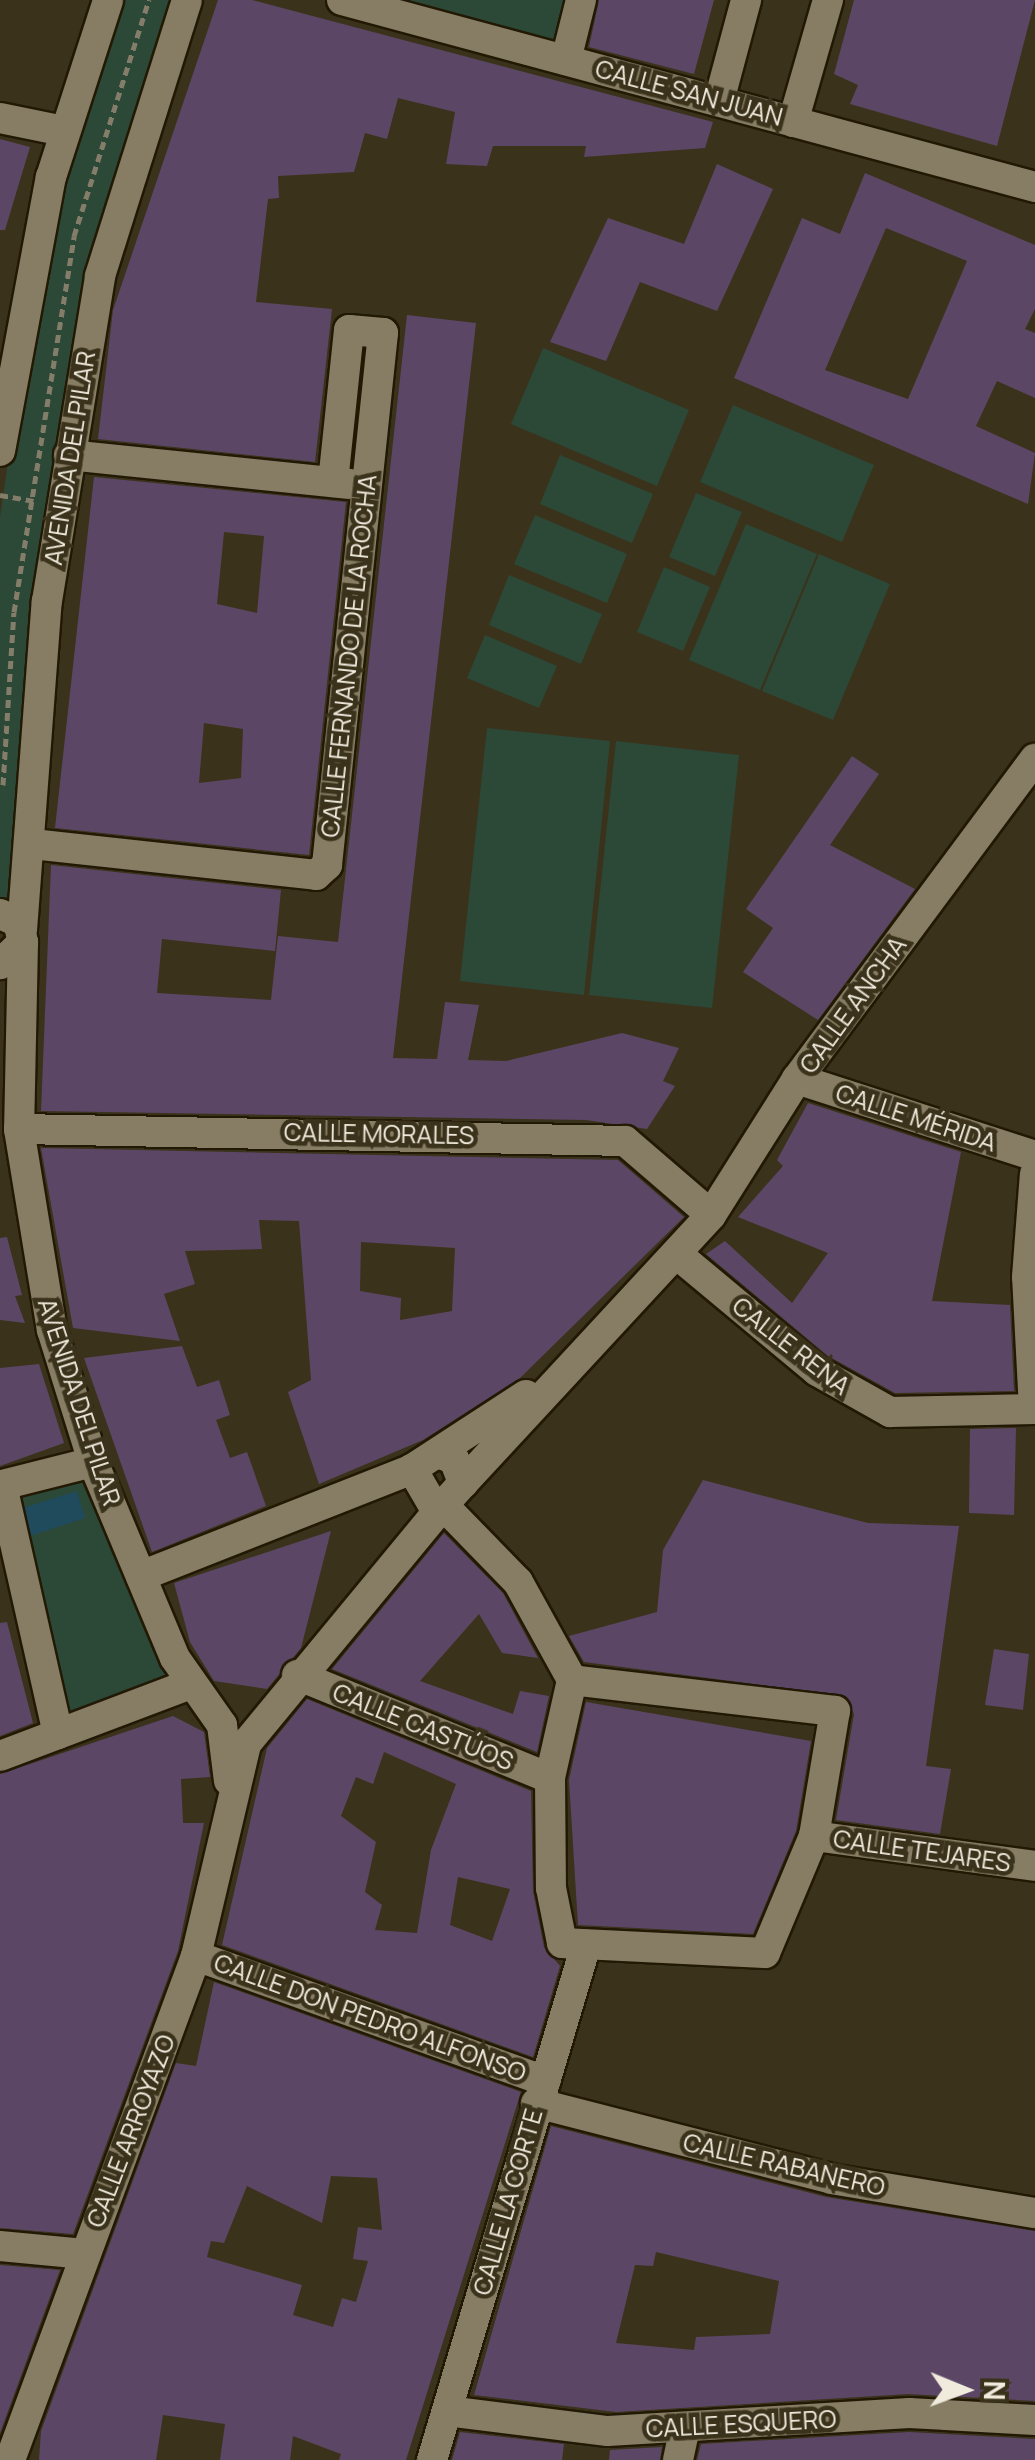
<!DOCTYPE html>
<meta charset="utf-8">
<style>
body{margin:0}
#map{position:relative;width:1035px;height:2460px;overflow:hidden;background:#3b321b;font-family:Manrope,sans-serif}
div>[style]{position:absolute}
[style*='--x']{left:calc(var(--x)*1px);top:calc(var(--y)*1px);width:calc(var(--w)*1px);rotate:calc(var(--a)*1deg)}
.green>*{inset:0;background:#2c4837}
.water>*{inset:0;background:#204b5c}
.building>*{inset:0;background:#5b4765}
.path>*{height:5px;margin-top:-2.5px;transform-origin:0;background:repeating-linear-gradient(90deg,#847d6a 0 8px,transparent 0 13px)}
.roads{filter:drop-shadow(2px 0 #221904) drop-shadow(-2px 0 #221904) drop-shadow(0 2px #221904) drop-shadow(0 -2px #221904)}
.street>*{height:30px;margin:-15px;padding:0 15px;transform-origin:15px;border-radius:15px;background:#877d65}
span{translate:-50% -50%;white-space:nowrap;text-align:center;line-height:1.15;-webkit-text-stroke:9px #3b321b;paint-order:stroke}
.street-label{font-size:25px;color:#f0ebdd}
.north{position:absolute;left:915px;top:2340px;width:100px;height:100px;-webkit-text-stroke:8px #3b321b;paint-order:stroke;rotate:91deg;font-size:28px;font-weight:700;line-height:40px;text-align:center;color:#f0ebdd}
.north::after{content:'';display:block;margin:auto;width:35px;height:45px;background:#f0ebdd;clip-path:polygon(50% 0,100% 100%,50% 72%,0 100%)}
</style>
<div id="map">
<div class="green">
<div style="clip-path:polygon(117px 0,183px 0,96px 266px,23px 902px,0 909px,0 517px,35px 277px)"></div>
<div style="clip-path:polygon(402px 0,572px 0,562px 43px)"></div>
<div style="clip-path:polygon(543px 348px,689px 410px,657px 486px,511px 424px)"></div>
<div style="clip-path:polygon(733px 405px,874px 465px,842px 542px,700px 482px)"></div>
<div style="clip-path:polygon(560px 455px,653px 494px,632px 543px,540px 504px)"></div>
<div style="clip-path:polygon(696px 493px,742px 512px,715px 576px,669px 557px)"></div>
<div style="clip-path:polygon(535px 515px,627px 554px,607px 603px,514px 564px)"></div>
<div style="clip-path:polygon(746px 524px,817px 554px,760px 690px,689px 660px)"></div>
<div style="clip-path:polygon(819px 554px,890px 584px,833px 720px,762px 691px)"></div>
<div style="clip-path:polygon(664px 567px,710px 587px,683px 651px,637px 632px)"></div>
<div style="clip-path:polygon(509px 575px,602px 614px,581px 664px,489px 625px)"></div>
<div style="clip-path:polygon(485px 635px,557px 666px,539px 708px,467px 678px)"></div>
<div style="clip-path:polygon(487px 728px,610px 741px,584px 995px,460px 981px)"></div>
<div style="clip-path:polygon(616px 741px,739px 755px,712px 1008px,589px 995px)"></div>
<div style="clip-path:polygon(80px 1478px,166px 1670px,166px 1684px,76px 1719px,61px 1716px,13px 1497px)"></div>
</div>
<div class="water">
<div style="clip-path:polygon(77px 1491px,85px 1518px,27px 1537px,19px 1509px)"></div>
</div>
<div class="building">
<div style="clip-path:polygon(218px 0,252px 0,713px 122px,705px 148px,584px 157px,586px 146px,493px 146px,487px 166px,446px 164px,455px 112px,398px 98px,387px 139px,365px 133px,354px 172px,278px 176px,279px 198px,268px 199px,256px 302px,332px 309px,315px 462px,98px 439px,113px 310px)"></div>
<div style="clip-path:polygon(599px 0,714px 0,694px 74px,589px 47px)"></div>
<div style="clip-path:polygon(854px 0,1035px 0,997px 146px,850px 104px,858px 85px,834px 74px)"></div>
<div style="clip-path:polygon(0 139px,30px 147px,5px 230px,0 230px)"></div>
<div style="clip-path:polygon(717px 164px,773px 189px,717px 311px,640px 282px,606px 361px,550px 342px,608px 218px,684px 244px)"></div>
<div style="clip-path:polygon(evenodd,865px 173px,1035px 245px,1035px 309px,1025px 329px,1035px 333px,1035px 398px,997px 381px,976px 426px,1035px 453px,1028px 504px,734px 378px,802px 218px,840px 234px,865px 173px,886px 228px,967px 261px,908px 399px,825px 370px,886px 228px)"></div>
<div style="clip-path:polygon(407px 315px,476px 323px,393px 1058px,437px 1059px,445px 1002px,479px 1005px,468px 1060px,506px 1061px,622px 1033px,679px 1048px,663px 1081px,675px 1086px,647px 1129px,586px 1120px,41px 1111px,51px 865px,281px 890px,275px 951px,162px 939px,157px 993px,271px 1000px,278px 936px,338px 942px)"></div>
<div style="clip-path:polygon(evenodd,94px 477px,346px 502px,309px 855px,55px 828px,94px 477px,224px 532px,264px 536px,257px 613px,217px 604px,224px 532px,94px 477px,204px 723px,243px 729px,241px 778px,199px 783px,204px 723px)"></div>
<div style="clip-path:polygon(852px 756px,879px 774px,830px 845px,915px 889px,818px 1020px,743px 972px,773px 928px,746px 909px)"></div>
<div style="clip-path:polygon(808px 1103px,961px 1152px,932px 1301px,1010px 1305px,1014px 1391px,895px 1393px,828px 1356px,706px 1254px,725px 1241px,792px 1303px,828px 1253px,738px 1217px,783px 1166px,777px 1160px)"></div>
<div style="clip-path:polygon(evenodd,41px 1148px,618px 1160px,684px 1217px,520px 1378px,423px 1440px,319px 1484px,288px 1392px,311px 1380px,299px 1221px,259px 1220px,262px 1249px,185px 1251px,195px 1284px,164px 1294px,180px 1341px,73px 1328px,41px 1148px,361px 1242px,455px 1248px,452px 1311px,400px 1320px,401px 1298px,360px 1291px,361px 1242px)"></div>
<div style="clip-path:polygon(7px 1237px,22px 1295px,15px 1296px,25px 1323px,0 1320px,0 1238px)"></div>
<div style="clip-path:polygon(182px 1346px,197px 1387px,219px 1380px,230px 1415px,216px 1420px,230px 1458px,247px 1452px,266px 1506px,152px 1552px,84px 1358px)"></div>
<div style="clip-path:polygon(39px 1364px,64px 1443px,0 1466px,0 1368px)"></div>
<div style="clip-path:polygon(1016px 1428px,1014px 1515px,969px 1513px,970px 1429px)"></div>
<div style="clip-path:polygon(703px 1480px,868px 1523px,959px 1526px,926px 1766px,951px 1769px,940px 1834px,836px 1820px,854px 1714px,846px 1696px,584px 1662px,569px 1636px,657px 1612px,663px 1550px)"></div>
<div style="clip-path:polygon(331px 1531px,301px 1648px,267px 1689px,214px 1681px,190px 1642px,174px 1583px)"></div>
<div style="clip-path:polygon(444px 1533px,503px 1593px,538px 1658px,502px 1653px,479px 1614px,420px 1681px,513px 1714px,520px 1691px,549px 1696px,537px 1752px,332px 1669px)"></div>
<div style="clip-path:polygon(7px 1622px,33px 1723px,0 1736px,0 1623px)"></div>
<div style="clip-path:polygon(994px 1649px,1029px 1654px,1023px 1710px,985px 1705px)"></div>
<div style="clip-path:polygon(evenodd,307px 1699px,531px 1791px,533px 1891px,544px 1947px,560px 1966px,533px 2057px,222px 1945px,267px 1748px,307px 1699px,384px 1752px,456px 1784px,431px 1850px,417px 1933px,375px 1930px,382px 1905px,365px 1892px,376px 1842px,341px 1816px,356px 1777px,373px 1784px,384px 1752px,307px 1699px,458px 1877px,510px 1889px,492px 1941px,450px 1925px,458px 1877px)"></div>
<div style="clip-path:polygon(586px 1702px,811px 1741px,796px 1831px,753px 1934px,578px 1925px,569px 1780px)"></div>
<div style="clip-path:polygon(173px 1716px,204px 1732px,210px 1777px,181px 1779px,183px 1823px,204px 1823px,178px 1951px,73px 2234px,0 2228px,0 1774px)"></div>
<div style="clip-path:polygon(evenodd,214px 1982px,521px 2092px,406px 2460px,339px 2460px,341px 2454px,293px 2436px,290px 2460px,220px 2460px,225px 2424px,163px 2415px,156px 2460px,39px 2460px,41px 2431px,176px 2063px,196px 2066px,214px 1982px,331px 2176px,377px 2178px,382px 2230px,358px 2227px,353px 2259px,368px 2261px,356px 2302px,342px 2298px,333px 2327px,293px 2315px,302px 2285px,207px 2257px,211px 2241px,224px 2243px,247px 2186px,322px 2223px,331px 2176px)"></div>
<div style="clip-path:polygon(evenodd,551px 2126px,826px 2197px,1035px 2231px,1035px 2401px,908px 2394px,616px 2412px,474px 2395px,551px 2126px,656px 2252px,779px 2281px,770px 2334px,696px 2337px,694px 2350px,616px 2343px,635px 2265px,653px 2266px,656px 2252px)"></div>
<div style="clip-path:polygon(0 2265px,60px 2270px,0 2433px)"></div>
<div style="clip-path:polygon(460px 2432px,564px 2444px,562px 2460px,452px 2460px)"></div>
<div style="clip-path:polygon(909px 2432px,1035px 2439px,1035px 2460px,697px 2460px,701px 2444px)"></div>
<div style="clip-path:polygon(662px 2447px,660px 2460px,609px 2460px,610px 2450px)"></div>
</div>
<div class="path">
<div style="--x:0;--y:495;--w:34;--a:10"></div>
<div style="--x:3;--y:785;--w:173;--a:-86.4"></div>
<div style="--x:14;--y:612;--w:381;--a:-80.9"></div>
<div style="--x:74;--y:236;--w:248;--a:-72.4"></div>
</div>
<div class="roads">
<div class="street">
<div style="--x:342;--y:0;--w:718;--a:15.1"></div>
<div style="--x:566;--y:60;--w:62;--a:-76"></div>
<div style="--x:719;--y:101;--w:105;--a:-75"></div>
<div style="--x:0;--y:118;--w:65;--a:11.5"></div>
<div style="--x:793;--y:122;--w:127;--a:-74"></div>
<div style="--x:0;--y:451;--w:279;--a:-79.5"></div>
<div style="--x:51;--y:177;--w:186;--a:-72.1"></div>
<div style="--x:69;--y:455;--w:282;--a:5.9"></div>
<div style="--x:32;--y:844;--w:286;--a:6.2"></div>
<div style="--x:316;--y:875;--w:15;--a:-42"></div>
<div style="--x:327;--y:865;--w:535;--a:-83.99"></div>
<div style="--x:383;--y:333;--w:34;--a:-175"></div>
<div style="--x:349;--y:330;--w:153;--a:96"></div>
<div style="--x:0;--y:914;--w:20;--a:24"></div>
<div style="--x:18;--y:922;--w:21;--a:76"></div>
<div style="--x:23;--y:942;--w:32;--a:136"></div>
<div style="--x:22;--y:930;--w:330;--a:-85.7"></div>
<div style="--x:47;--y:601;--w:329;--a:-80.7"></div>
<div style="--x:100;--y:276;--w:289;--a:-72.5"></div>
<div style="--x:23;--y:942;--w:187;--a:91.2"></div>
<div style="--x:19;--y:1129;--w:204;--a:80.7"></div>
<div style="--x:52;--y:1330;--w:138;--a:72.7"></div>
<div style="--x:93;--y:1462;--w:212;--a:67.3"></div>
<div style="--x:175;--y:1658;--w:82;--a:55"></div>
<div style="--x:222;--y:1725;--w:56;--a:82.9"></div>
<div style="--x:797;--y:1079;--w:250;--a:17.9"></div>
<div style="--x:19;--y:1129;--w:606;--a:1.13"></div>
<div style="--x:625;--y:1141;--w:113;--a:40.7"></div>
<div style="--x:678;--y:1255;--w:181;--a:39.8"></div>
<div style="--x:817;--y:1371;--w:84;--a:29.3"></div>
<div style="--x:890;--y:1412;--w:145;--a:-1.2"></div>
<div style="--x:1034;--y:1409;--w:132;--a:-93"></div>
<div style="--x:1027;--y:1277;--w:103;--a:-85.6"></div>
<div style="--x:440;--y:1454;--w:15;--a:20"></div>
<div style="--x:454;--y:1459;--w:26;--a:69"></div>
<div style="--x:463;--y:1483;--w:39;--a:132"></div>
<div style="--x:437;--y:1512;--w:50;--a:-120.2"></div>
<div style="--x:412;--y:1469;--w:136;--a:-33"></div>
<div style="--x:463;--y:1483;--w:365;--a:-47.2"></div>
<div style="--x:711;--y:1215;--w:161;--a:-57.7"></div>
<div style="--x:797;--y:1079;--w:399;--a:-53.4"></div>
<div style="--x:444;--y:1506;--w:106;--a:45.8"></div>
<div style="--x:518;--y:1582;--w:112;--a:61.1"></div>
<div style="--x:572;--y:1680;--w:100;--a:102.7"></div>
<div style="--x:550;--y:1778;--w:110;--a:89.5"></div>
<div style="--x:551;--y:1888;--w:56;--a:78.7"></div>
<div style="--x:562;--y:1943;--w:203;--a:2.8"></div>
<div style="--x:765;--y:1953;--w:127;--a:-67.3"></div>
<div style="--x:814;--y:1836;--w:127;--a:-80.5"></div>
<div style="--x:835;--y:1711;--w:265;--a:-173.3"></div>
<div style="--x:141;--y:1576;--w:291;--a:-21.5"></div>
<div style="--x:297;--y:1675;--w:273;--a:22.2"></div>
<div style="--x:58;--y:1734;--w:255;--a:-102.7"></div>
<div style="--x:2;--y:1485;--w:94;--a:-14.2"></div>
<div style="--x:0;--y:1756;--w:201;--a:-20.7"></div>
<div style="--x:814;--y:1836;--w:223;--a:7.7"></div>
<div style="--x:196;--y:1956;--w:371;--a:19.7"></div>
<div style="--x:536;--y:2103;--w:305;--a:14.4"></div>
<div style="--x:831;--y:2179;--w:207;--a:9.5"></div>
<div style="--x:0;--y:2246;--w:85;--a:5.4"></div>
<div style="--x:447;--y:2411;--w:162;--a:7.1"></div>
<div style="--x:608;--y:2431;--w:302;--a:-3.4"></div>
<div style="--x:909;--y:2413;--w:126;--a:3.2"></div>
<div style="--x:10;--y:2460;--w:537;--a:-69.74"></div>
<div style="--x:196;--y:1956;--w:218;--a:-76.7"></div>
<div style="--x:246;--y:1744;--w:301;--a:-50.5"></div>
<div style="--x:432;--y:2460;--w:538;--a:-73.35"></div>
<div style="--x:678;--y:2460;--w:33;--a:-78"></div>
</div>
</div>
<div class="street-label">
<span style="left:689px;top:93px;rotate:15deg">CALLE SAN JUAN</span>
<span style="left:70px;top:458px;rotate:-81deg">AVENIDA DEL PILAR</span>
<span style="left:349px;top:656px;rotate:-84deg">CALLE FERNANDO DE LA ROCHA</span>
<span style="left:853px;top:1005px;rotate:-54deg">CALLE ANCHA</span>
<span style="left:916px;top:1118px;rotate:18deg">CALLE MÉRIDA</span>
<span style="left:379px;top:1134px;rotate:1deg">CALLE MORALES</span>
<span style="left:791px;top:1346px;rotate:38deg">CALLE RENA</span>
<span style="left:79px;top:1402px;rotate:72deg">AVENIDA DEL PILAR</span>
<span style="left:423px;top:1727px;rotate:22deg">CALLE CASTÚOS</span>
<span style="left:922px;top:1851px;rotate:8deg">CALLE TEJARES</span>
<span style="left:370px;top:2018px;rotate:20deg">CALLE DON PEDRO ALFONSO</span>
<span style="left:131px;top:2131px;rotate:-69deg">CALLE ARROYAZO</span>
<span style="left:784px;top:2165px;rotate:13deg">CALLE RABANERO</span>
<span style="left:508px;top:2202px;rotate:-74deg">CALLE LA CORTE</span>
<span style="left:741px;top:2424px;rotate:-3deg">CALLE ESQUERO</span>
</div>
<div class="north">N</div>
</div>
